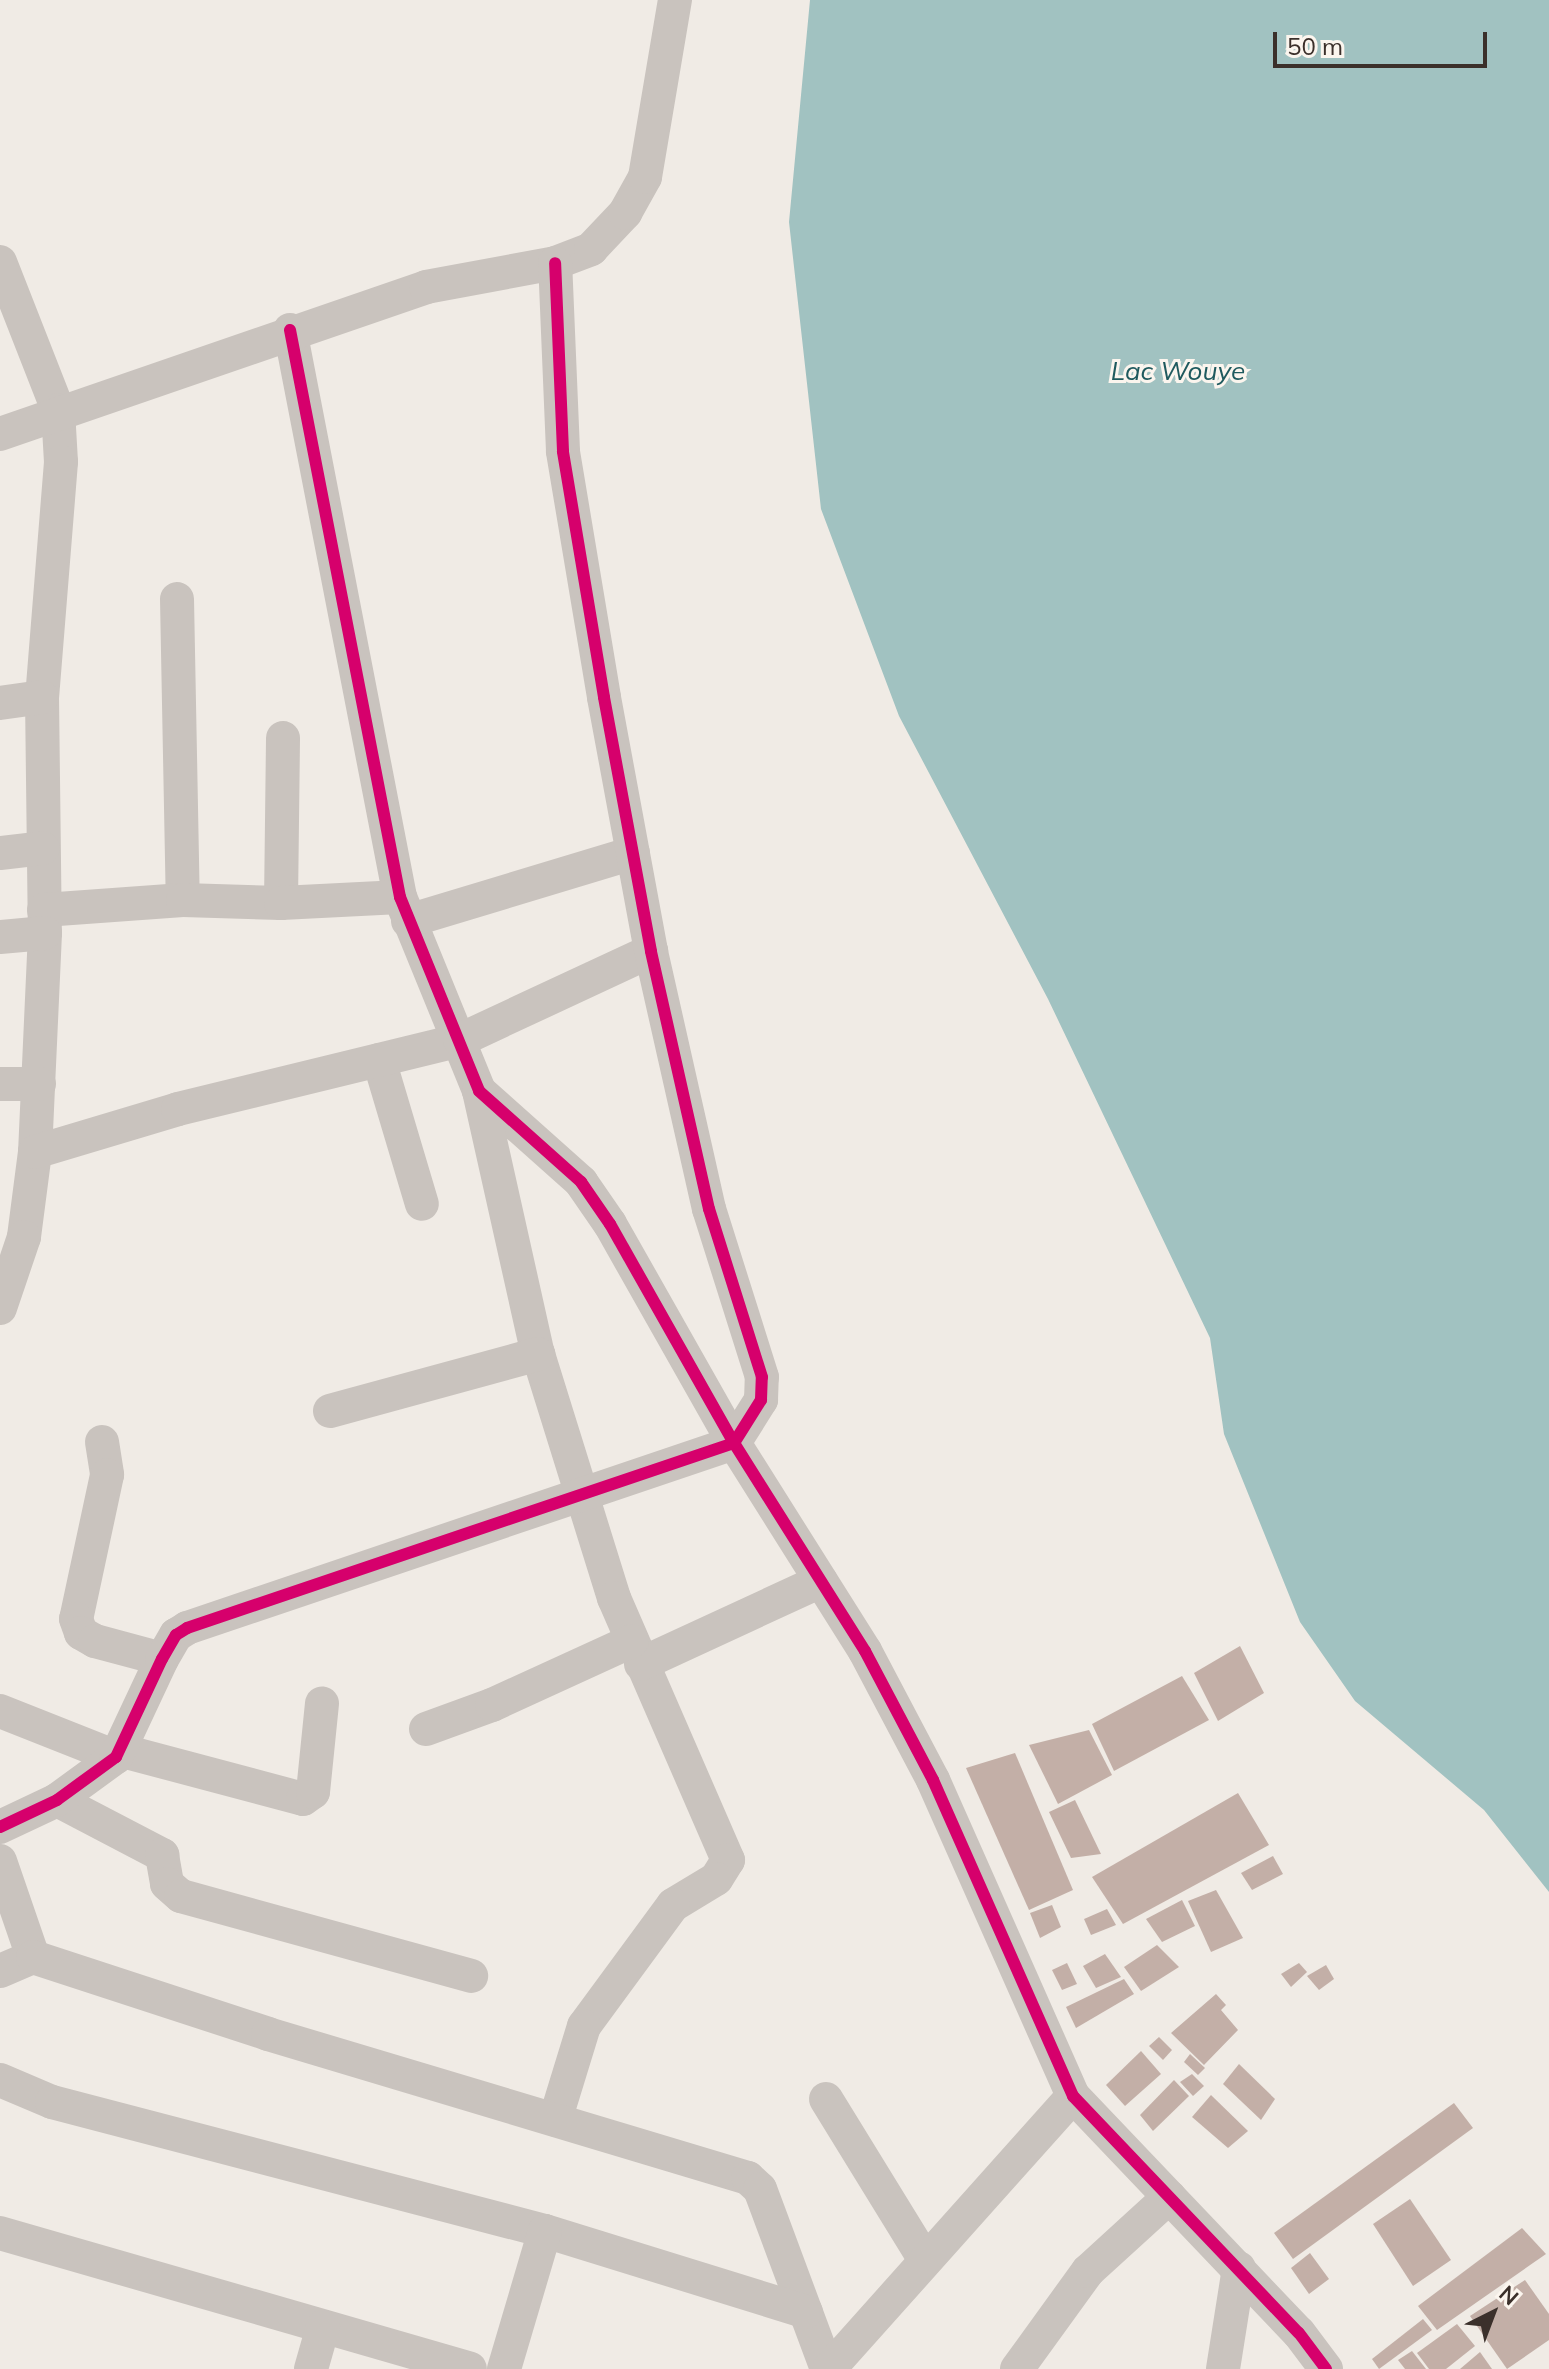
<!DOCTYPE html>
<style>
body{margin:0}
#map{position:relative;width:1549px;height:2369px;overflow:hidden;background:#f0ebe5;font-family:Mulish,sans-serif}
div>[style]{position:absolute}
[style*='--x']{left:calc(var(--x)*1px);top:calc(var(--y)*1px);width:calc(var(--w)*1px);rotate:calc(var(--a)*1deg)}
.water>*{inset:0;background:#a1c2c1}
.building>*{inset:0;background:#c3afa7}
.minor>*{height:34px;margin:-17px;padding:0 17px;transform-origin:17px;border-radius:17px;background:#c9c3be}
.cycleway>*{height:12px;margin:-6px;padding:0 6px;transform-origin:6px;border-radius:6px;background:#d6006c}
span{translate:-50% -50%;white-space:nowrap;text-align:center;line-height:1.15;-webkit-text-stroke:6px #fbf5ee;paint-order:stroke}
.water-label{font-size:26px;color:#1f5a5e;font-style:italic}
.north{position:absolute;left:1453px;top:2273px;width:80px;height:80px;-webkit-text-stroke:6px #fbf5ee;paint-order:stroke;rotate:42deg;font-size:22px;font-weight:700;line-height:32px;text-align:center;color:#3b302b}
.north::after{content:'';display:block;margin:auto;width:28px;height:36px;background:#3b302b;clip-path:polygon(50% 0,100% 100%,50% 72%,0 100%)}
.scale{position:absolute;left:1273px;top:32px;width:214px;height:36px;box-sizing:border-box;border:4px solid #3b302b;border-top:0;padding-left:10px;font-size:24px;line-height:28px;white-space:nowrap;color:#3b302b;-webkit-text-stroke:6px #fbf5ee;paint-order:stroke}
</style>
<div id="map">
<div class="water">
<div style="clip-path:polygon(810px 0,1549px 0,1549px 1892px,1484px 1810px,1355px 1701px,1300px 1622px,1224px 1434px,1210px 1338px,1048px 999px,899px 716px,821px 509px,789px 222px)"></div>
</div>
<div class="building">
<div style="clip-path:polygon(1240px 1646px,1264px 1693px,1218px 1721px,1194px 1673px)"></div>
<div style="clip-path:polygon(1182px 1676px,1209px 1720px,1114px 1771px,1092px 1724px)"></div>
<div style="clip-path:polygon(1089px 1730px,1112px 1775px,1058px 1804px,1029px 1745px)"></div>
<div style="clip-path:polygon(1015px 1753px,1073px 1890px,1029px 1910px,966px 1768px)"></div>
<div style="clip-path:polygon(1238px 1793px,1269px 1845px,1123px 1924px,1092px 1877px)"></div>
<div style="clip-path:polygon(1075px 1800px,1101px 1854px,1071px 1858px,1049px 1812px)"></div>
<div style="clip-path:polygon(1273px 1856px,1283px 1874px,1252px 1890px,1241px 1873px)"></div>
<div style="clip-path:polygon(1216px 1890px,1243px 1938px,1211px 1952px,1188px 1901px)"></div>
<div style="clip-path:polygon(1182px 1900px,1195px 1926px,1162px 1942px,1146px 1919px)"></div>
<div style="clip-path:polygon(1052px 1905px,1061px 1927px,1040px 1938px,1030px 1913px)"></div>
<div style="clip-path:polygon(1107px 1909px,1116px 1925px,1091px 1935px,1084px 1919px)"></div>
<div style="clip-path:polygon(1157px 1945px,1179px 1967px,1141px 1991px,1124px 1967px)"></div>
<div style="clip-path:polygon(1105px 1954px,1121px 1977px,1096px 1988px,1083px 1966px)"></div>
<div style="clip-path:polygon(1067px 1963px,1077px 1984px,1062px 1990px,1052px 1970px)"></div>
<div style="clip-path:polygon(1299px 1963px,1307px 1972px,1291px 1987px,1281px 1974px)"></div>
<div style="clip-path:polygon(1326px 1965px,1334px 1979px,1319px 1990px,1307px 1976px)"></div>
<div style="clip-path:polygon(1124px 1979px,1134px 1994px,1076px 2028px,1066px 2007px)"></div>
<div style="clip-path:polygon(1216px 1994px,1226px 2005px,1221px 2010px,1238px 2030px,1204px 2065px,1171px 2033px)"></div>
<div style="clip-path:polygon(1159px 2037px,1172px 2050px,1163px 2060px,1149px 2046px)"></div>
<div style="clip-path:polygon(1141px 2051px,1161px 2074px,1125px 2106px,1106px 2085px)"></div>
<div style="clip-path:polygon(1190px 2054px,1205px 2068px,1198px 2075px,1184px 2062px)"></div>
<div style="clip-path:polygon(1239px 2064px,1275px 2099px,1261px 2120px,1223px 2084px)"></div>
<div style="clip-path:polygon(1192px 2074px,1204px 2086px,1193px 2096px,1180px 2082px)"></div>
<div style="clip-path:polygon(1174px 2080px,1189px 2096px,1153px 2131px,1140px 2115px)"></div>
<div style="clip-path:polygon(1211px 2095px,1248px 2131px,1228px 2148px,1192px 2117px)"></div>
<div style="clip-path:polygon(1454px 2103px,1473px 2128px,1293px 2259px,1274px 2233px)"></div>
<div style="clip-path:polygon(1410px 2199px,1451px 2260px,1413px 2286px,1373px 2224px)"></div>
<div style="clip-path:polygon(1522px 2228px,1546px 2254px,1437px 2330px,1418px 2306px)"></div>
<div style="clip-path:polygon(1310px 2253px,1329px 2279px,1309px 2294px,1291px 2268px)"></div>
<div style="clip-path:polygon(1525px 2280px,1549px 2314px,1549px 2340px,1507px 2369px,1470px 2316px)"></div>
<div style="clip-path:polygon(1423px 2319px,1432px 2330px,1379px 2369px,1372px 2359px)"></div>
<div style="clip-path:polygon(1457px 2324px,1475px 2346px,1446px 2369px,1429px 2369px,1417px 2353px)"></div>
<div style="clip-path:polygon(1412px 2351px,1426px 2369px,1405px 2369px,1398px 2360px)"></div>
<div style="clip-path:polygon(1480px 2352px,1492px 2369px,1460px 2369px)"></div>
</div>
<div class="minor">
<div style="--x:0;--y:262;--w:159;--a:68.6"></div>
<div style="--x:58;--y:410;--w:52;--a:86.7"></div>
<div style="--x:61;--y:462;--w:236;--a:94.6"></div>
<div style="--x:42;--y:697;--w:236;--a:89.3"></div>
<div style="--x:45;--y:933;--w:219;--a:92.6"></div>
<div style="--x:35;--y:1152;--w:86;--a:97.4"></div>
<div style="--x:24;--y:1237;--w:75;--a:108.7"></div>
<div style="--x:290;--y:330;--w:578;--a:79.02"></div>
<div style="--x:400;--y:897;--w:209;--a:67.8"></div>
<div style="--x:479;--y:1091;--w:137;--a:41.7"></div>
<div style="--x:581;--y:1182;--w:51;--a:55.4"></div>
<div style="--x:610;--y:1224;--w:252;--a:60.5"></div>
<div style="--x:734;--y:1443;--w:246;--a:57.8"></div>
<div style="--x:865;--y:1651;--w:146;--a:62.2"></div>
<div style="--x:933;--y:1780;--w:346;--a:66.1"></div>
<div style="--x:1073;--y:2096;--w:327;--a:46.4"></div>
<div style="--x:1299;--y:2333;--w:45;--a:53.1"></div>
<div style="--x:0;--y:434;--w:451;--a:-19"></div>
<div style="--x:426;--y:287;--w:131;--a:-10.5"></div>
<div style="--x:555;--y:263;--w:39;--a:-21"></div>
<div style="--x:591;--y:249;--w:50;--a:-46.6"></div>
<div style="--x:625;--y:213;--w:41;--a:-60.9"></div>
<div style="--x:645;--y:177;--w:180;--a:-80.4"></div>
<div style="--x:177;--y:599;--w:301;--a:88.9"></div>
<div style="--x:0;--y:703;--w:42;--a:-8.1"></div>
<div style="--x:0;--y:853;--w:43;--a:-6.6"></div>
<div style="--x:281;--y:903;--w:165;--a:-89.3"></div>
<div style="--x:44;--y:910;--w:139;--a:-4.1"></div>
<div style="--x:183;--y:900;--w:98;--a:1.8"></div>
<div style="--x:281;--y:903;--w:119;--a:-2.9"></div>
<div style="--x:408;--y:921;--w:235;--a:-16.8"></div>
<div style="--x:0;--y:937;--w:45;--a:-5.1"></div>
<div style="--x:379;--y:1060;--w:150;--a:73.4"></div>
<div style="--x:0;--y:1084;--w:39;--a:0"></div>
<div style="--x:479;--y:1091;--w:270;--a:77.4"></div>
<div style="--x:538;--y:1354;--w:256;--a:72.7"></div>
<div style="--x:614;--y:1598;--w:286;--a:66.5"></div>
<div style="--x:728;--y:1860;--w:22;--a:122"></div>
<div style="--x:716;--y:1879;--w:50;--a:148.8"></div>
<div style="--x:673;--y:1905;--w:150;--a:126.3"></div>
<div style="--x:584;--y:2026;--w:98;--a:107.1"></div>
<div style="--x:35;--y:1152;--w:149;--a:-16.7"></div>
<div style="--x:178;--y:1109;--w:290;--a:-13.7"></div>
<div style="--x:460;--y:1040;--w:211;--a:-25"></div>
<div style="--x:330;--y:1411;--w:216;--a:-15.3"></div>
<div style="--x:102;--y:1442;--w:33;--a:81"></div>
<div style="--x:107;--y:1475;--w:147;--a:102.1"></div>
<div style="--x:76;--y:1619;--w:15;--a:70"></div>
<div style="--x:81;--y:1633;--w:16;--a:30"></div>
<div style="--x:95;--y:1641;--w:69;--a:15"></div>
<div style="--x:641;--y:1664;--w:198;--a:-24.8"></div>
<div style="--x:0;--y:1711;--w:125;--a:21.6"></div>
<div style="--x:426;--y:1729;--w:70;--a:-20"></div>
<div style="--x:492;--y:1705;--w:154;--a:-24.6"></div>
<div style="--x:119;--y:1750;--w:190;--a:14.9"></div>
<div style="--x:303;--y:1799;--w:12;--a:-35"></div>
<div style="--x:313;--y:1792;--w:89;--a:-84.2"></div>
<div style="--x:57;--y:1800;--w:119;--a:27.6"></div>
<div style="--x:162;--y:1855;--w:29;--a:80"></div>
<div style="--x:167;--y:1884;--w:18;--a:41"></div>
<div style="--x:181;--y:1896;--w:301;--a:15.4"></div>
<div style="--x:0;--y:1827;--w:63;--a:-25.3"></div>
<div style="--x:57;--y:1800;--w:73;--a:-36.1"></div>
<div style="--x:116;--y:1757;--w:108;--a:-64.9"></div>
<div style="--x:162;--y:1659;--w:28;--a:-60"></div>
<div style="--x:176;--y:1635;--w:13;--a:-32"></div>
<div style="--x:187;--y:1628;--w:577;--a:-18.69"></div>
<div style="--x:734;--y:1443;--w:51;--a:-57.9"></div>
<div style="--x:761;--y:1400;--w:23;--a:-88"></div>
<div style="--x:762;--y:1377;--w:176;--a:-107.5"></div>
<div style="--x:709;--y:1209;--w:264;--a:-102.7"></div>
<div style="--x:651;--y:951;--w:258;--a:-100.5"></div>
<div style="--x:604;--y:697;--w:249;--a:-99.5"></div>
<div style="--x:563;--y:451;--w:188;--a:-92.4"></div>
<div style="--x:0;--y:1861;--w:102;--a:71"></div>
<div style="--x:0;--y:1971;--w:36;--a:-23"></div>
<div style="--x:33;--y:1957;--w:247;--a:18.1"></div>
<div style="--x:268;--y:2034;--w:501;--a:16.7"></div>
<div style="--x:748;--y:2178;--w:16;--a:43"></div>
<div style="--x:760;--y:2189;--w:192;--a:69.6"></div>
<div style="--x:0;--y:2080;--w:56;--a:22.9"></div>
<div style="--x:52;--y:2102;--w:510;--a:14.66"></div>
<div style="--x:545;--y:2231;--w:273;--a:17.2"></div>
<div style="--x:826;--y:2099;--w:187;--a:58.4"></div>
<div style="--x:0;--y:2233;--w:489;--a:16.1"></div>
<div style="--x:311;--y:2369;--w:44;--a:-74.1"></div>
<div style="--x:504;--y:2369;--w:144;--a:-73.5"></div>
<div style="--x:829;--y:2369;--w:366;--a:-48.2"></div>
<div style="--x:1017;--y:2369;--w:121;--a:-54.1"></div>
<div style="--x:1088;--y:2271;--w:110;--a:-42.4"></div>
<div style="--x:1223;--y:2369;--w:102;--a:-81"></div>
</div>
<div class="cycleway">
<div style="--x:290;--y:330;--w:578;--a:79.02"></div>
<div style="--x:400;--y:897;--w:209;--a:67.8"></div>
<div style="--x:479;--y:1091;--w:137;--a:41.7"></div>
<div style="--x:581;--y:1182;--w:51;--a:55.4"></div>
<div style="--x:610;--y:1224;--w:252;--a:60.5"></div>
<div style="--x:734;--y:1443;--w:246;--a:57.8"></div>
<div style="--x:865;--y:1651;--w:146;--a:62.2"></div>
<div style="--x:933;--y:1780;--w:346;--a:66.1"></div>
<div style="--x:1073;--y:2096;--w:327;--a:46.4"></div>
<div style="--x:1299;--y:2333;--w:45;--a:53.1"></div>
<div style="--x:0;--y:1827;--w:63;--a:-25.3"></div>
<div style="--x:57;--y:1800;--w:73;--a:-36.1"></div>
<div style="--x:116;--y:1757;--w:108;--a:-64.9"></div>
<div style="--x:162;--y:1659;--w:28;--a:-60"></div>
<div style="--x:176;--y:1635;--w:13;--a:-32"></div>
<div style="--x:187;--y:1628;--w:577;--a:-18.69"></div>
<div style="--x:734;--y:1443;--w:51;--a:-57.9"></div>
<div style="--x:761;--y:1400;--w:23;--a:-88"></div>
<div style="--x:762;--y:1377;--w:176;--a:-107.5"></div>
<div style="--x:709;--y:1209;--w:264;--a:-102.7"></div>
<div style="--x:651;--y:951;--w:258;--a:-100.5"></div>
<div style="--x:604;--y:697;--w:249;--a:-99.5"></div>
<div style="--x:563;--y:451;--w:188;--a:-92.4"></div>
</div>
<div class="water-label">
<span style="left:1178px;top:371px">Lac Wouye</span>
</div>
<div class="north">N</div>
<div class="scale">50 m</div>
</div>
